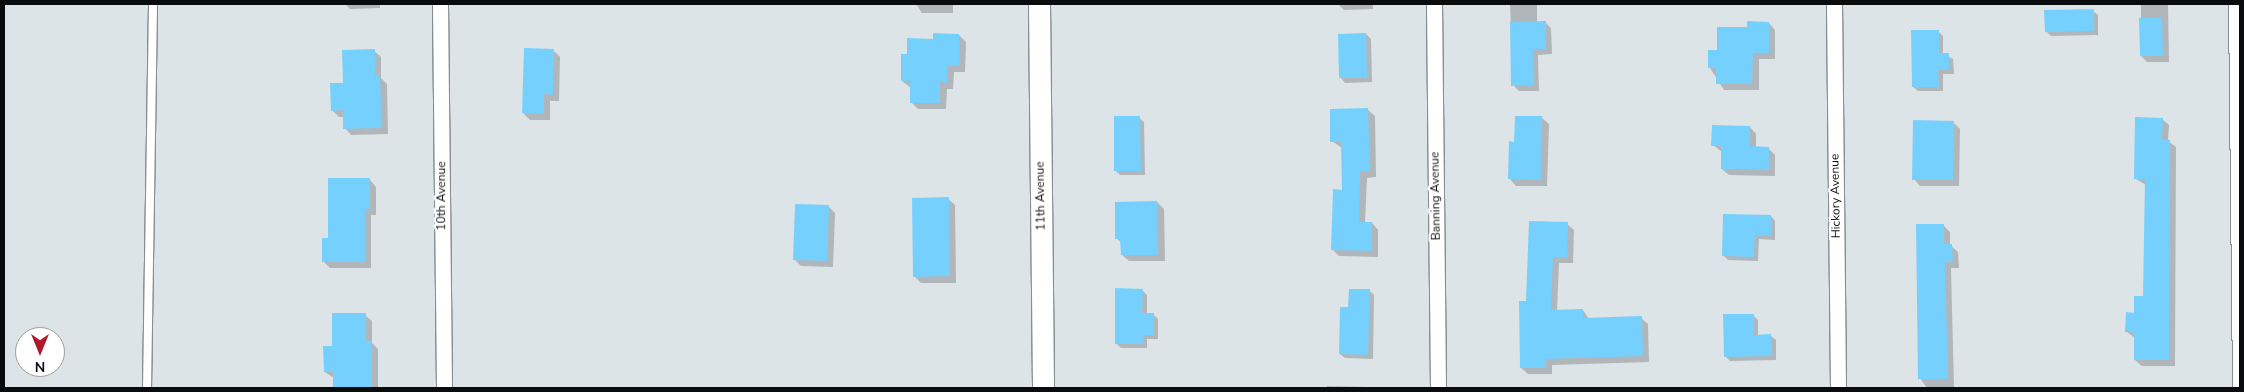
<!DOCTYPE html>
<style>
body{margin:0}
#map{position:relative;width:2244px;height:392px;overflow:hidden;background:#dce4e8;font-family:"Nunito Sans",sans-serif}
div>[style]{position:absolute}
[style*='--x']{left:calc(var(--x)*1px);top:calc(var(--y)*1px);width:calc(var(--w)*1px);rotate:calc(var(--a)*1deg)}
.shadow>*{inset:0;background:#0003}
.building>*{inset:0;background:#76d0fe}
.roads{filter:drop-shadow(1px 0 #878e92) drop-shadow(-1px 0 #878e92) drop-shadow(0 1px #878e92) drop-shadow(0 -1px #878e92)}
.lane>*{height:8px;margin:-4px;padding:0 4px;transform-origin:4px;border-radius:4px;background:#fff}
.street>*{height:15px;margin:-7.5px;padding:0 7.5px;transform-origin:7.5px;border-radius:7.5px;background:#fff}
.secondary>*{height:21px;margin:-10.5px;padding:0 10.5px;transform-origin:10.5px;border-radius:10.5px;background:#fff}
span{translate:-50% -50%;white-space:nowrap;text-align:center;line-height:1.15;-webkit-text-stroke:4.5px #fff;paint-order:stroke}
.street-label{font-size:12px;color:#090c0d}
.frame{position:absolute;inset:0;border:5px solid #090c0d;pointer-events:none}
.north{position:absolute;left:15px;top:327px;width:50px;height:50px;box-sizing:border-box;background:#fff;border:1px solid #9d9e9e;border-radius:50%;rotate:180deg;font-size:14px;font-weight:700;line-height:20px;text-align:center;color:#090c0d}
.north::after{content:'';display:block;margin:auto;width:18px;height:22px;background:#ad192a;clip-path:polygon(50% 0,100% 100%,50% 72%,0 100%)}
</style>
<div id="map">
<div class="shadow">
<div style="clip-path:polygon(345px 4px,380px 4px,380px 8px,350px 9px)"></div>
<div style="clip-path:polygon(916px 4px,953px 4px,953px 13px,922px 13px)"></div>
<div style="clip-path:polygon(1338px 4px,1373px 4px,1373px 9px,1344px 10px)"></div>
<div style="clip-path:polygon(1510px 4px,1537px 4px,1537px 22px,1545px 22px,1551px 28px,1552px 54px,1538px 55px,1539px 91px,1519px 91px,1513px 85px)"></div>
<div style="clip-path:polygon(2141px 4px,2168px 4px,2169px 62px,2147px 62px,2141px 56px)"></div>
<div style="clip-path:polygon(2093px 11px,2098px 15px,2098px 35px,2051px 36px,2046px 31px)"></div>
<div style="clip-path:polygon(1769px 23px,1775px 30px,1775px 59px,1759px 59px,1759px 90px,1724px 90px,1710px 68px,1718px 51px)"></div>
<div style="clip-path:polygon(1938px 31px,1943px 36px,1943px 54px,1953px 59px,1954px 74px,1943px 74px,1943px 91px,1918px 91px,1913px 87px)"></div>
<div style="clip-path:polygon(1366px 34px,1371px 39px,1372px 82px,1345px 83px,1341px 78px)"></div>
<div style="clip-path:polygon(959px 35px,966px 42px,965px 72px,954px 72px,953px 89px,947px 89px,946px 109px,918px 109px,911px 102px,911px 88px,902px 81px,908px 56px,935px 40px)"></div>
<div style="clip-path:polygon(553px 50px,560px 57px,559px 101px,550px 101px,550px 120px,530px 120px,523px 113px)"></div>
<div style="clip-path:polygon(374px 51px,381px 57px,381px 78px,387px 84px,388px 134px,351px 135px,345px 128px,344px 117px,339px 117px,332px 110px)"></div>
<div style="clip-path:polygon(1368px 110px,1375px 116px,1376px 177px,1367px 178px,1365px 223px,1372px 223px,1378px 230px,1378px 257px,1339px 256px,1332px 249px,1343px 191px,1342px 148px,1332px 141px)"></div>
<div style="clip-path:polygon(1139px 118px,1144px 122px,1145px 175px,1120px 175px,1116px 171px)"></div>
<div style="clip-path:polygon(1542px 118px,1549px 124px,1547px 186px,1516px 186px,1510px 179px,1516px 143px)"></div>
<div style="clip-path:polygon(2162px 119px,2169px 125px,2168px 141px,2176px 147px,2175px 366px,2142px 366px,2135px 360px,2135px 338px,2127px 332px,2144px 298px,2146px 185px,2136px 179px)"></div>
<div style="clip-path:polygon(1953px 122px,1960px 129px,1959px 186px,1920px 186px,1914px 179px)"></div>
<div style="clip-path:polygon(1750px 127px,1756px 134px,1756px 148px,1768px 148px,1775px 155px,1775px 176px,1729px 175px,1722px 169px,1722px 152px,1713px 145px)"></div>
<div style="clip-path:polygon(370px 180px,376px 187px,376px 215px,371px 215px,371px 268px,330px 268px,323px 261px,329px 239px)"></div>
<div style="clip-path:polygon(948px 199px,955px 205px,956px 283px,921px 283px,914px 276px)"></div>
<div style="clip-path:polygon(1157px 202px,1164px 209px,1165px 261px,1129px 261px,1122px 255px,1122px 243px,1116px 238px)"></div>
<div style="clip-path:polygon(828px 206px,835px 213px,833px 267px,801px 266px,794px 259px)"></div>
<div style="clip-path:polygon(1771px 216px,1775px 221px,1775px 240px,1759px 239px,1758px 261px,1728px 260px,1724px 256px)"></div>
<div style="clip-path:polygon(1567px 224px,1574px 230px,1573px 263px,1559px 263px,1557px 311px,1583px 310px,1589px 319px,1641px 318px,1648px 324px,1649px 362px,1552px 365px,1552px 374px,1528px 374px,1521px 368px,1527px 302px)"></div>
<div style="clip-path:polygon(1943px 225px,1950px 232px,1950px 245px,1958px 252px,1959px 268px,1951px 268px,1954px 388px,1927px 388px,1920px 378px)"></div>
<div style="clip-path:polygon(1142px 290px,1147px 295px,1147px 314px,1154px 315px,1158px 319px,1158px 339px,1147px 339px,1147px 348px,1121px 348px,1116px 343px)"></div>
<div style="clip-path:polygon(1369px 290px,1374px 295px,1373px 359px,1345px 358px,1340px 354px,1349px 309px)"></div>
<div style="clip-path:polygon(365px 315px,372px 321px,372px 343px,378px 349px,378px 388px,334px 388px,334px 378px,325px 372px,333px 347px)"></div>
<div style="clip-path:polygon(1753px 315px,1758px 320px,1758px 336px,1771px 336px,1776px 340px,1776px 360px,1730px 361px,1726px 357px)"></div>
<div style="clip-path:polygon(1327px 386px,1368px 387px,1369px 388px,1327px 388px)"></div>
</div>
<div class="building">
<div style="clip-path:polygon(2094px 9px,2094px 31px,2045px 32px,2044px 10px)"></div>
<div style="clip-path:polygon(2139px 18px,2162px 18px,2163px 56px,2140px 56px)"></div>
<div style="clip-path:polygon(1546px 21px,1546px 49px,1533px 49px,1534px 85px,1511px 86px,1510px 22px)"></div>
<div style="clip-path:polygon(1747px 21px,1769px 22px,1769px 53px,1753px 53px,1752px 84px,1716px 84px,1716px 68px,1708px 68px,1708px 50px,1717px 50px,1717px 27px,1747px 27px)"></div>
<div style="clip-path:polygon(1911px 30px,1939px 30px,1939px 53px,1949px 53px,1949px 70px,1938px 70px,1939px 87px,1912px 87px)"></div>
<div style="clip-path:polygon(933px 33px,959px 34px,959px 66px,947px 66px,947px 83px,940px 82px,940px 103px,910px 103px,910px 81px,901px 81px,901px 54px,907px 54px,907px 38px,933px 39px)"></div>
<div style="clip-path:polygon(1366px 33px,1367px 78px,1339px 78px,1338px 34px)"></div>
<div style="clip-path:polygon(524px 48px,554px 49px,553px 95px,544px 94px,544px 114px,522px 113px)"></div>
<div style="clip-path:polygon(375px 49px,375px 76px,380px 76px,382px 128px,343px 129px,343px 110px,331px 111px,330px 83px,343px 83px,342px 50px)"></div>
<div style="clip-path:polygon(1368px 108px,1370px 171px,1360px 171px,1359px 222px,1372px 222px,1372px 251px,1331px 250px,1333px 189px,1342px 190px,1341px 142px,1330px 142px,1330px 109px)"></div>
<div style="clip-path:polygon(1114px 116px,1140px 116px,1141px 171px,1114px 171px)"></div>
<div style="clip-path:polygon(1515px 116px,1542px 116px,1541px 180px,1508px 179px,1509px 141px,1514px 142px)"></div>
<div style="clip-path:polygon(2135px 117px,2163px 118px,2162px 139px,2170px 140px,2169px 360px,2134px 360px,2134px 332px,2125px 332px,2126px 312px,2134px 313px,2134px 296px,2143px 296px,2145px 179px,2134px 179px)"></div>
<div style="clip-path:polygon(1913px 120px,1954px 121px,1953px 180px,1912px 180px)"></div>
<div style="clip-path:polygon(1712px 125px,1750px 126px,1750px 146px,1769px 147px,1769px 170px,1721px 169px,1721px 146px,1711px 146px)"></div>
<div style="clip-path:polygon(328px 178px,370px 178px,370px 209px,365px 209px,365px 262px,322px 262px,322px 238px,328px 238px)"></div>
<div style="clip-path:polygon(949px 197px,950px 276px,913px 277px,912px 198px)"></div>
<div style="clip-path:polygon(1157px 201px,1158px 255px,1121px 255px,1120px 239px,1115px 239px,1115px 202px)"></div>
<div style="clip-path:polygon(795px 204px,829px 205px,827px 261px,793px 260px)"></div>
<div style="clip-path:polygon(1723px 214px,1771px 215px,1771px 236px,1755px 235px,1754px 257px,1722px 256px)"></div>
<div style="clip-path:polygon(1529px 221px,1568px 222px,1567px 258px,1553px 257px,1551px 310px,1583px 309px,1583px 318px,1642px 316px,1643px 356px,1546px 359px,1546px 368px,1520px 368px,1519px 301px,1526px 301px)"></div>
<div style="clip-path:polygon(1916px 224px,1944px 224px,1944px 244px,1952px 244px,1953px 262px,1945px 262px,1948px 379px,1918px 379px)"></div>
<div style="clip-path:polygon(1115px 288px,1143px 289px,1142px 313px,1154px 313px,1154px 335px,1143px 335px,1143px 344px,1115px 344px)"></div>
<div style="clip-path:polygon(1349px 289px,1370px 289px,1368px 355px,1339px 354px,1340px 307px,1348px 307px)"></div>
<div style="clip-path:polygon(332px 313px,366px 313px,366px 341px,372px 341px,372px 388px,333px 388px,333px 372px,324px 372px,323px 346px,332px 346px)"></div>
<div style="clip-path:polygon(1723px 314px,1754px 314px,1754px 335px,1771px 334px,1772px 356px,1724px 357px)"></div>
</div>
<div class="roads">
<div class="lane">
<div style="--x:147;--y:388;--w:384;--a:-89.1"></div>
</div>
<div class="street">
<div style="--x:440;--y:4;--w:384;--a:89.4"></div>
<div style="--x:1434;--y:4;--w:384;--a:89.4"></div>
<div style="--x:1834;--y:4;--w:384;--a:89.4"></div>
<div style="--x:2236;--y:4;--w:383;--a:89.4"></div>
</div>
<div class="secondary">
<div style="--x:1039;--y:4;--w:384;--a:89.4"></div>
</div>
</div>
<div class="street-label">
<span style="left:442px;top:196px;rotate:-90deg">10th Avenue</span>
<span style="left:1041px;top:196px;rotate:-91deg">11th Avenue</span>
<span style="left:1436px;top:196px;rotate:-91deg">Banning Avenue</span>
<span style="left:1836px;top:196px;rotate:-91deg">Hickory Avenue</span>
</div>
<div class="frame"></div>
<div class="north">N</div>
</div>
